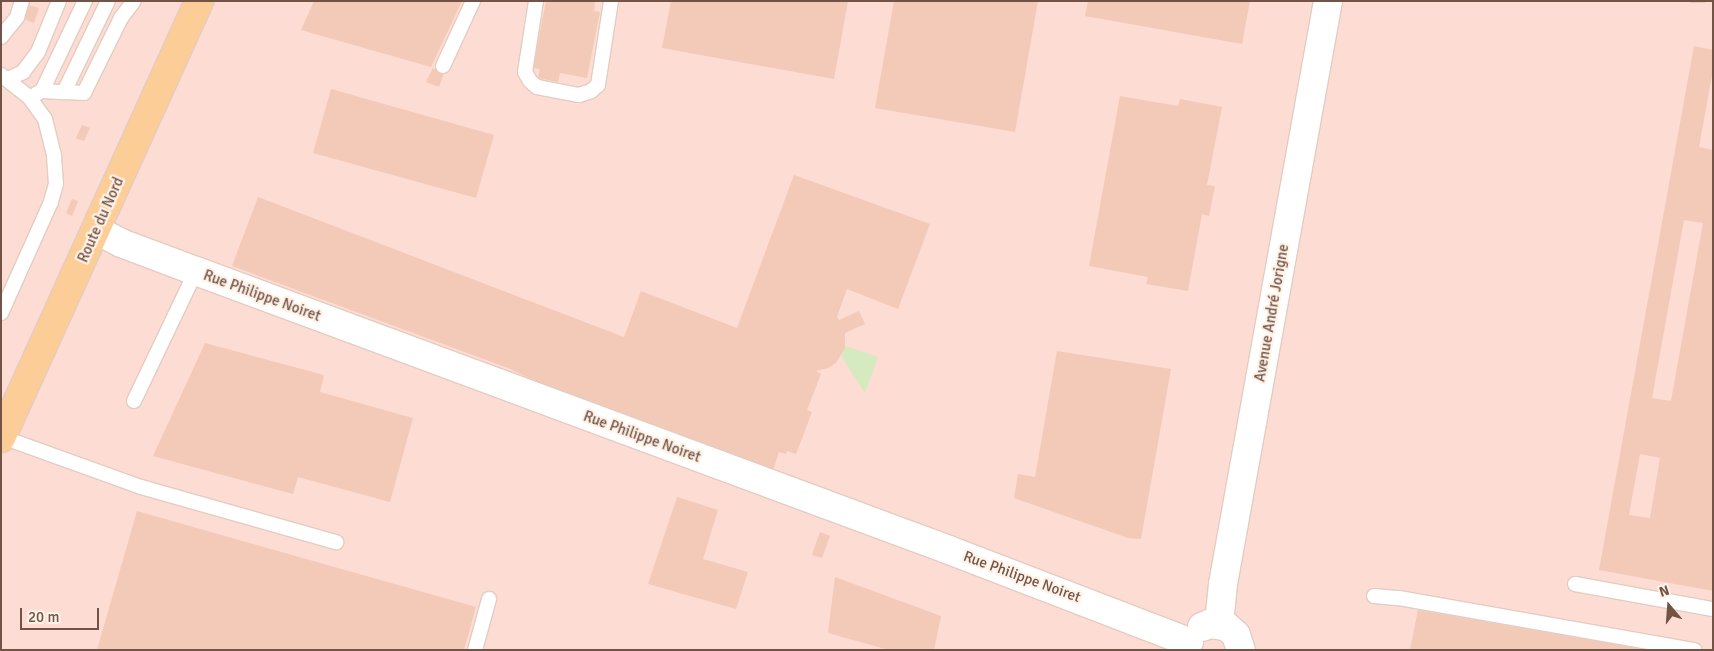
<!DOCTYPE html>
<meta charset="utf-8">
<style>
body{margin:0}
#map{position:relative;width:1714px;height:651px;overflow:hidden;background:#fdefe1;font-family:Signika,sans-serif}
div>[style]{position:absolute}
[style*='--x']{left:calc(var(--x)*1px);top:calc(var(--y)*1px);width:calc(var(--w)*1px);rotate:calc(var(--a)*1deg)}
.commercial>*{inset:0;background:#fddcd4}
.green>*{inset:0;background:#d5eabf}
.building>*{inset:0;background:#f3c9b8}
.roads{filter:drop-shadow(1px 0 #e3ccc0) drop-shadow(-1px 0 #e3ccc0) drop-shadow(0 1px #e3ccc0) drop-shadow(0 -1px #e3ccc0)}
.lane>*{height:14px;margin:-7px;padding:0 7px;transform-origin:7px;border-radius:7px;background:#fff}
.street>*{height:28px;margin:-14px;padding:0 14px;transform-origin:14px;border-radius:14px;background:#fff}
.primary>*{height:28px;margin:-14px;padding:0 14px;transform-origin:14px;border-radius:14px;background:#fdcd97}
span{translate:-50% -50%;white-space:nowrap;text-align:center;line-height:1.15;-webkit-text-stroke:4.5px #fff3e8;paint-order:stroke}
.street-label{font-size:15px;color:#745347}
.frame{position:absolute;inset:0;border:2px solid #745347;pointer-events:none}
.north{position:absolute;left:1644px;top:581px;width:50px;height:50px;-webkit-text-stroke:4px #fff3e8;paint-order:stroke;rotate:342deg;font-size:14px;font-weight:700;line-height:20px;text-align:center;color:#745347}
.north::after{content:'';display:block;margin:auto;width:18px;height:22px;background:#745347;clip-path:polygon(50% 0,100% 100%,50% 72%,0 100%)}
.scale{position:absolute;left:20px;top:608px;width:79px;height:22px;box-sizing:border-box;border:2px solid #745347;border-top:0;padding-left:6px;font-size:15px;line-height:18px;white-space:nowrap;color:#745347;-webkit-text-stroke:4px #fff3e8;paint-order:stroke}
</style>
<div id="map">
<div class="commercial">
<div style="clip-path:polygon(1px 1px,1713px 1px,1713px 650px,1px 650px)"></div>
</div>
<div class="green">
<div style="clip-path:polygon(845px 346px,878px 357px,865px 393px,841px 356px)"></div>
</div>
<div class="building">
<div style="clip-path:polygon(314px 1px,462px 1px,431px 67px,301px 30px)"></div>
<div style="clip-path:polygon(546px 1px,595px 1px,594px 11px,600px 12px,587px 78px,560px 73px,558px 82px,538px 78px,540px 69px,533px 68px)"></div>
<div style="clip-path:polygon(671px 1px,848px 1px,834px 79px,662px 48px)"></div>
<div style="clip-path:polygon(894px 1px,1038px 1px,1015px 132px,875px 108px)"></div>
<div style="clip-path:polygon(1088px 1px,1250px 1px,1242px 44px,1085px 16px)"></div>
<div style="clip-path:polygon(1690px 1px,1705px 1px,1705px 3px,1690px 3px)"></div>
<div style="clip-path:polygon(29px 5px,39px 8px,34px 23px,24px 19px)"></div>
<div style="clip-path:polygon(evenodd,1694px 46px,1713px 50px,1713px 70px,1699px 147px,1713px 150px,1713px 591px,1599px 570px,1694px 46px,1684px 220px,1703px 223px,1671px 401px,1652px 398px,1684px 220px,1694px 46px,1640px 454px,1660px 458px,1650px 518px,1629px 515px,1640px 454px)"></div>
<div style="clip-path:polygon(433px 68px,444px 73px,439px 87px,426px 82px)"></div>
<div style="clip-path:polygon(331px 89px,494px 135px,476px 198px,313px 153px)"></div>
<div style="clip-path:polygon(1120px 96px,1178px 106px,1180px 99px,1222px 107px,1207px 185px,1215px 186px,1209px 216px,1202px 214px,1188px 291px,1146px 284px,1148px 277px,1089px 266px)"></div>
<div style="clip-path:polygon(82px 125px,90px 128px,84px 141px,76px 138px)"></div>
<div style="clip-path:polygon(794px 175px,930px 224px,898px 309px,847px 289px,837px 317px,839px 320px,859px 311px,865px 324px,845px 333px,845px 348px,836px 363px,828px 368px,816px 371px,821px 374px,807px 410px,812px 412px,796px 454px,787px 451px,786px 454px,779px 452px,772px 473px,552px 389px,508px 368px,232px 266px,258px 197px,624px 337px,641px 291px,737px 328px)"></div>
<div style="clip-path:polygon(72px 199px,78px 201px,72px 216px,66px 213px)"></div>
<div style="clip-path:polygon(205px 343px,324px 375px,320px 392px,413px 418px,390px 502px,298px 477px,293px 494px,153px 456px)"></div>
<div style="clip-path:polygon(1057px 351px,1171px 369px,1141px 539px,1128px 538px,1014px 498px,1018px 474px,1035px 477px)"></div>
<div style="clip-path:polygon(677px 497px,718px 510px,703px 559px,748px 572px,736px 609px,648px 584px)"></div>
<div style="clip-path:polygon(137px 511px,476px 607px,464px 650px,97px 650px)"></div>
<div style="clip-path:polygon(820px 532px,830px 536px,822px 558px,812px 555px)"></div>
<div style="clip-path:polygon(835px 577px,941px 616px,934px 650px,889px 650px,828px 633px)"></div>
<div style="clip-path:polygon(1418px 610px,1642px 649px,1642px 650px,1410px 650px)"></div>
</div>
<div class="roads">
<div class="lane">
<div style="--x:536;--y:1;--w:72;--a:98.8"></div>
<div style="--x:525;--y:72;--w:10;--a:61"></div>
<div style="--x:530;--y:81;--w:9;--a:41"></div>
<div style="--x:537;--y:87;--w:43;--a:10.8"></div>
<div style="--x:579;--y:95;--w:13;--a:-18"></div>
<div style="--x:591;--y:91;--w:9;--a:-41"></div>
<div style="--x:598;--y:85;--w:85;--a:-81.2"></div>
<div style="--x:1;--y:37;--w:26;--a:-51"></div>
<div style="--x:17;--y:17;--w:17;--a:-73"></div>
<div style="--x:443;--y:66;--w:72;--a:-65.2"></div>
<div style="--x:1;--y:75;--w:36;--a:38"></div>
<div style="--x:29;--y:97;--w:27;--a:54"></div>
<div style="--x:45;--y:119;--w:38;--a:76"></div>
<div style="--x:54;--y:156;--w:28;--a:86"></div>
<div style="--x:56;--y:184;--w:19;--a:106"></div>
<div style="--x:51;--y:202;--w:122;--a:114.2"></div>
<div style="--x:8;--y:79;--w:17;--a:-25"></div>
<div style="--x:23;--y:72;--w:25;--a:-53"></div>
<div style="--x:38;--y:52;--w:55;--a:-67.6"></div>
<div style="--x:42;--y:91;--w:22;--a:3"></div>
<div style="--x:64;--y:92;--w:101;--a:-64.2"></div>
<div style="--x:64;--y:92;--w:20;--a:3"></div>
<div style="--x:84;--y:93;--w:84;--a:-63.7"></div>
<div style="--x:121;--y:18;--w:21;--a:-53"></div>
<div style="--x:36;--y:94;--w:7;--a:-27"></div>
<div style="--x:42;--y:91;--w:100;--a:-64.5"></div>
<div style="--x:134;--y:401;--w:144;--a:-64.5"></div>
<div style="--x:2;--y:437;--w:148;--a:19.8"></div>
<div style="--x:141;--y:487;--w:203;--a:15.8"></div>
<div style="--x:1575;--y:584;--w:140;--a:10.3"></div>
<div style="--x:1374;--y:596;--w:25;--a:5"></div>
<div style="--x:1399;--y:598;--w:300;--a:10"></div>
<div style="--x:475;--y:650;--w:53;--a:-74.6"></div>
</div>
<div class="street">
<div style="--x:96;--y:230;--w:28;--a:27"></div>
<div style="--x:121;--y:243;--w:80;--a:20.5"></div>
<div style="--x:196;--y:271;--w:803;--a:20.33"></div>
<div style="--x:949;--y:550;--w:257;--a:21"></div>
<div style="--x:1219;--y:624;--w:40;--a:-84.3"></div>
<div style="--x:1223;--y:584;--w:592;--a:-79.79"></div>
<div style="--x:1202;--y:627;--w:8;--a:-23"></div>
<div style="--x:1209;--y:624;--w:17;--a:7"></div>
<div style="--x:1226;--y:626;--w:13;--a:42"></div>
<div style="--x:1236;--y:635;--w:16;--a:72"></div>
</div>
<div class="primary">
<div style="--x:1;--y:438;--w:480;--a:-65.6"></div>
</div>
</div>
<div class="street-label">
<span style="left:101px;top:220px;rotate:-66deg">Route du Nord</span>
<span style="left:262px;top:296px;rotate:20deg">Rue Philippe Noiret</span>
<span style="left:1272px;top:313px;rotate:-80deg">Avenue André Jorigne</span>
<span style="left:642px;top:437px;rotate:20deg">Rue Philippe Noiret</span>
<span style="left:1022px;top:577px;rotate:20deg">Rue Philippe Noiret</span>
</div>
<div class="frame"></div>
<div class="north">N</div>
<div class="scale">20 m</div>
</div>
